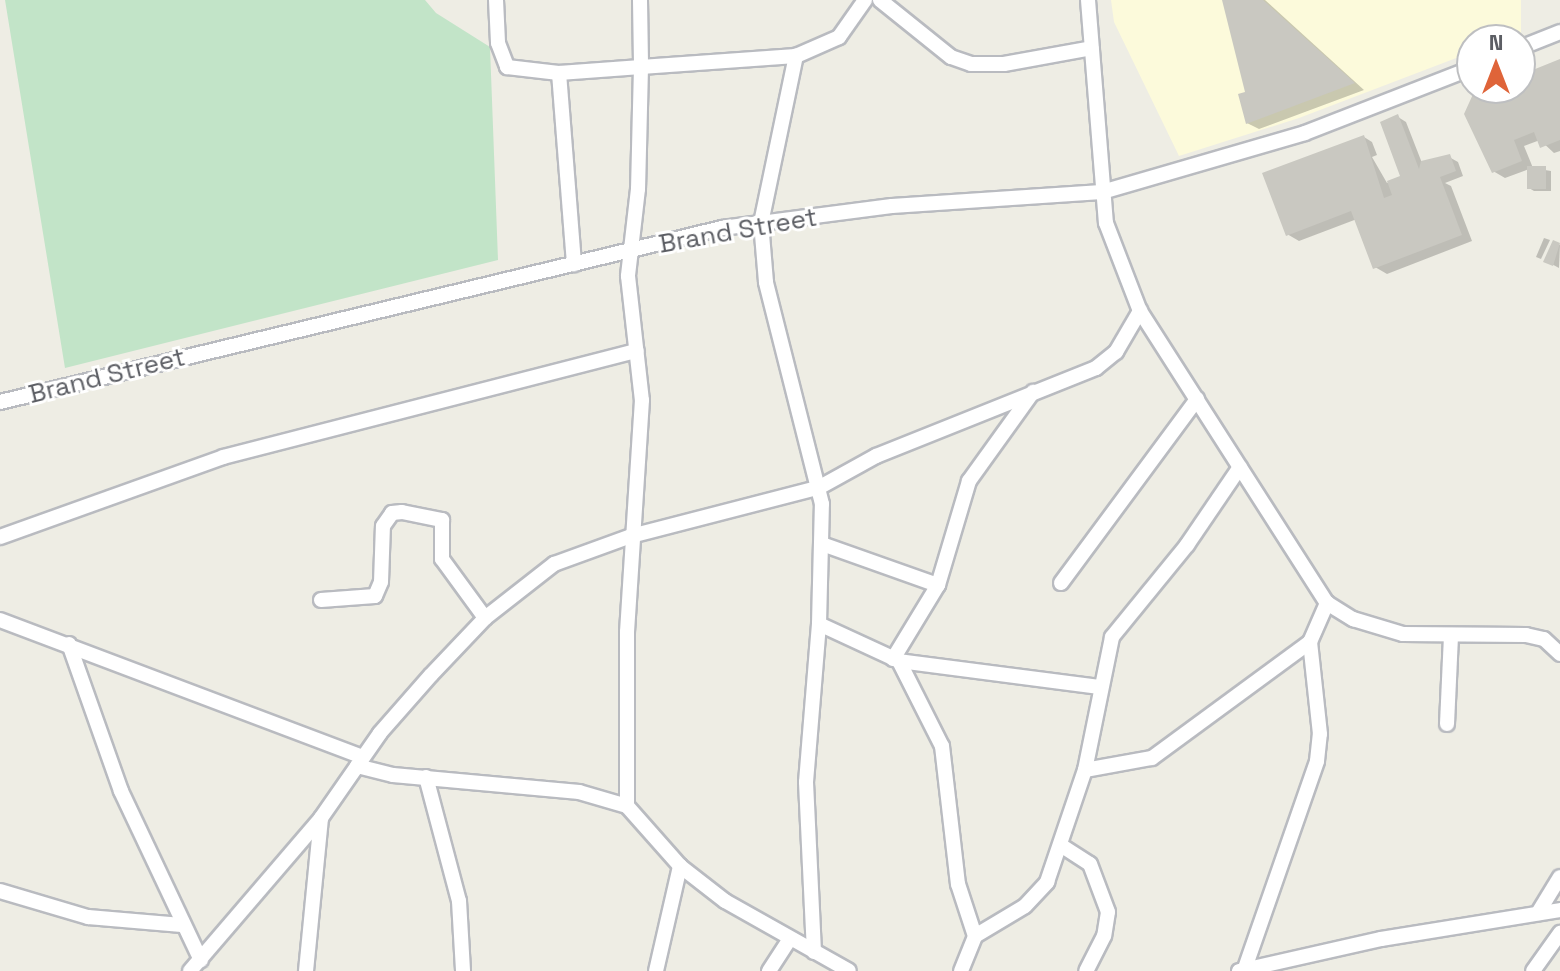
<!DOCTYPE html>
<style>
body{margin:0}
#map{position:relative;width:1560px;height:971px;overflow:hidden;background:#eeede4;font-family:"Space Grotesk",sans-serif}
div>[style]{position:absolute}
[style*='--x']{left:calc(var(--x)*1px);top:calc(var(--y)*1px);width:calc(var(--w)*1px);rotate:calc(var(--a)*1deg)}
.commercial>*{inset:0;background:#fcfadb}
.green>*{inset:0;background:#c2e4c8}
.shadow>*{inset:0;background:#0003}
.building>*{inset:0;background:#c9c8c1}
.roads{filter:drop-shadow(2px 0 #b9bbc0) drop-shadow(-2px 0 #b9bbc0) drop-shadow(0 2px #b9bbc0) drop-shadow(0 -2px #b9bbc0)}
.minor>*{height:14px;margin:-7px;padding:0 7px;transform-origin:7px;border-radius:7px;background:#fff}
span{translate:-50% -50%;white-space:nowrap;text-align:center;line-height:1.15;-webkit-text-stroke:6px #fff;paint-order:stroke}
.street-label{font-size:26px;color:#5c5e64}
.north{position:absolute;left:1456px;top:24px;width:80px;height:80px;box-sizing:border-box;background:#fff;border:2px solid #bebfc1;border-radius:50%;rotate:0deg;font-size:22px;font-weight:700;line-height:32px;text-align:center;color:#5c5e64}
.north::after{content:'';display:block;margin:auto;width:28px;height:36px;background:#df6439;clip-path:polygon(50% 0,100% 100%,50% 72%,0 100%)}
</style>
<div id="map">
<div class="commercial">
<div style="clip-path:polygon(1111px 0,1521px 0,1521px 33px,1502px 40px,1472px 40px,1472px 52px,1299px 118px,1179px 156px,1114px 22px)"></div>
</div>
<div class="green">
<div style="clip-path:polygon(5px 0,425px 0,436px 13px,490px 47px,498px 260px,65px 368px)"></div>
</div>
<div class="shadow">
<div style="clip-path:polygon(1224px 0,1265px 0,1364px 90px,1259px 129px,1247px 123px,1247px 93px)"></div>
<div style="clip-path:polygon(1560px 61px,1560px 151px,1554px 153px,1540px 140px,1524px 146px,1533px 168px,1551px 171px,1551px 191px,1534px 191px,1529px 188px,1529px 169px,1505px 178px,1493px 171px,1476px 94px,1520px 88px,1520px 76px)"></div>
<div style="clip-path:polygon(1398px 117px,1406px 122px,1422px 163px,1449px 157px,1458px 162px,1463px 176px,1445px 183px,1451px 186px,1472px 241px,1387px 274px,1375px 267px,1357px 219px,1299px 241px,1287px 234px,1364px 137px,1372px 142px,1377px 155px,1372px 157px,1387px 183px,1403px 177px)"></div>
<div style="clip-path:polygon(1544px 238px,1550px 240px,1541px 259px,1536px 257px)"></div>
<div style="clip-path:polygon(1554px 242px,1560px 245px,1559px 268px,1546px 261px)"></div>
</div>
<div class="building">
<div style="clip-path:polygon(1222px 0,1263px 0,1355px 83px,1246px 124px,1238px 94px,1245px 92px)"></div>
<div style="clip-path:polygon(1560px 59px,1560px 140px,1540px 148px,1534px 132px,1514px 140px,1522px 161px,1492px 173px,1464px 114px,1474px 92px,1520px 88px,1520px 75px)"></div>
<div style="clip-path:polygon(1398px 114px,1419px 169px,1421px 161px,1450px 154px,1456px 171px,1440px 177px,1462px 235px,1373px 269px,1351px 211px,1286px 236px,1262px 173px,1364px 135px,1384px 198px,1392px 195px,1387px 181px,1400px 176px,1380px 122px)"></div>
<div style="clip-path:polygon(1527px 166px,1546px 166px,1546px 189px,1527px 189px)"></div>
<div style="clip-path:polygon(1553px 240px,1560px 243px,1553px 266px,1543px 262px)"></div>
</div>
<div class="roads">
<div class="minor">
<div style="--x:496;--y:0;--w:43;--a:87.3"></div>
<div style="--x:498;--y:43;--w:26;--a:69"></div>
<div style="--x:507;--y:67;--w:52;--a:6.6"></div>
<div style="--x:559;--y:73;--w:192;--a:85.5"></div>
<div style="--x:640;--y:0;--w:67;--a:89.1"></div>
<div style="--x:641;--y:67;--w:155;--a:-4.1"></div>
<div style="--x:880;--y:0;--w:91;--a:38.8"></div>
<div style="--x:951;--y:57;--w:21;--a:19"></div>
<div style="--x:971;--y:64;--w:33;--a:0"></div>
<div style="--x:1004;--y:64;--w:89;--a:-10.3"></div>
<div style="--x:1088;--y:0;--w:224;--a:85.4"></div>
<div style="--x:1106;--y:223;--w:94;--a:68.9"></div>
<div style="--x:1140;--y:311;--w:347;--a:57.4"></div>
<div style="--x:1327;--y:603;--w:31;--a:32"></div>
<div style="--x:1353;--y:619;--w:52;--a:16.7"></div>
<div style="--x:1403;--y:634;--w:123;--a:0.5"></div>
<div style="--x:1526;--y:635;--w:18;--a:13"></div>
<div style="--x:1544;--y:639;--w:22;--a:43"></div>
<div style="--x:1520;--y:48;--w:43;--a:-21.8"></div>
<div style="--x:559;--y:73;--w:82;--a:-4.2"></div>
<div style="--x:641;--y:67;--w:122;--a:91.4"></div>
<div style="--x:638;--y:189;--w:88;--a:96.6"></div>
<div style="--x:628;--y:276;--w:125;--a:83.6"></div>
<div style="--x:642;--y:400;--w:232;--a:93.7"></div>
<div style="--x:627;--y:632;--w:174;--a:90"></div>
<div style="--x:0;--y:402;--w:743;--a:-13.55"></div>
<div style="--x:722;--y:228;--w:171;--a:-7.4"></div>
<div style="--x:892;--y:206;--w:210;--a:-3.8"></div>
<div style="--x:1102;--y:192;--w:211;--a:-16.2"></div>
<div style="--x:1305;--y:133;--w:179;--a:-21.3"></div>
<div style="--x:0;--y:537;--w:237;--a:-19.7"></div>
<div style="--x:223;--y:457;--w:427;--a:-14.4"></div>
<div style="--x:822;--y:544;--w:123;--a:19.5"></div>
<div style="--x:1061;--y:583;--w:229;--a:-53.5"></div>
<div style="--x:321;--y:600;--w:54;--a:-4.2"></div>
<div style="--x:375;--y:596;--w:15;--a:-67"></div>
<div style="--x:381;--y:582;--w:56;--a:-88"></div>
<div style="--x:383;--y:526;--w:16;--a:-55"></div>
<div style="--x:392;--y:513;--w:10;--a:-6"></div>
<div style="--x:402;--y:512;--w:41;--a:11.3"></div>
<div style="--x:442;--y:520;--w:39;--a:90"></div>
<div style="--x:442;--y:559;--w:73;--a:53.9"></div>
<div style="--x:0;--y:620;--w:387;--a:20.7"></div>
<div style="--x:819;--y:624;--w:88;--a:24.8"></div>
<div style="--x:899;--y:661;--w:201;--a:7.4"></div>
<div style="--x:69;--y:644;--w:156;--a:70.5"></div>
<div style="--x:121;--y:791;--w:187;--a:64.7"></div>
<div style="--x:893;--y:659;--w:87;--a:-58.7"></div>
<div style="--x:938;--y:585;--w:109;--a:-73.4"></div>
<div style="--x:969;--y:481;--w:110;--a:-54.3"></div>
<div style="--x:899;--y:661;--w:95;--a:63.2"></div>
<div style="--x:942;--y:746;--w:139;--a:83.4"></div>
<div style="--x:958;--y:884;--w:55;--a:71.9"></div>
<div style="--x:1447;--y:724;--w:88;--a:-87.4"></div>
<div style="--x:357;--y:766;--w:37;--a:14"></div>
<div style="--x:393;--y:775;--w:187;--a:5.2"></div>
<div style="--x:579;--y:792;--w:50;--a:16.3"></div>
<div style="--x:627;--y:806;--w:80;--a:48.5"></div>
<div style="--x:680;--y:866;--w:57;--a:37.9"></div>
<div style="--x:725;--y:901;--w:142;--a:29.4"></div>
<div style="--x:1085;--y:770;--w:136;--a:-78.5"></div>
<div style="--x:1112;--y:637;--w:119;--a:-50.8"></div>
<div style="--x:1187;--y:545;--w:94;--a:-55.8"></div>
<div style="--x:426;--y:777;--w:128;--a:75.1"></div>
<div style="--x:459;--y:901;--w:70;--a:86.7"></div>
<div style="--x:1062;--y:846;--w:33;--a:33"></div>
<div style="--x:1090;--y:864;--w:51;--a:69.4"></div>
<div style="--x:1108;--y:912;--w:24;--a:99"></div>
<div style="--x:1104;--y:936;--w:39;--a:117"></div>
<div style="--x:0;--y:891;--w:92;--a:16.5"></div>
<div style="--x:88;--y:917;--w:94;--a:4.9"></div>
<div style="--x:1538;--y:913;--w:42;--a:-58.6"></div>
<div style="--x:814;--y:952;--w:170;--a:-92.7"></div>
<div style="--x:806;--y:782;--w:159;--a:-85.3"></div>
<div style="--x:819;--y:624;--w:120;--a:-88.6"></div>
<div style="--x:822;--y:504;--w:229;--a:-104.2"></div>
<div style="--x:766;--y:282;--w:59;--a:-94.8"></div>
<div style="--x:761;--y:223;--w:171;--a:-78.2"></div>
<div style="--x:796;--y:56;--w:47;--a:-23.8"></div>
<div style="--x:839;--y:37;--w:45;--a:-54.9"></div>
<div style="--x:190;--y:971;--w:201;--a:-49.4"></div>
<div style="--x:321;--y:818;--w:103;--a:-55.2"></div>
<div style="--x:380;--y:733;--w:77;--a:-48.7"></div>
<div style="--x:431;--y:675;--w:79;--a:-46.5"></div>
<div style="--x:485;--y:618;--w:88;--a:-38"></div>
<div style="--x:554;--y:564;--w:82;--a:-20"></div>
<div style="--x:631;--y:536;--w:195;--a:-14.5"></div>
<div style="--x:820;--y:487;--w:64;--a:-29"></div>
<div style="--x:876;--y:456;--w:237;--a:-21.8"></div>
<div style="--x:1096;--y:368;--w:26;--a:-39"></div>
<div style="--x:1116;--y:352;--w:48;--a:-59.7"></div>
<div style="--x:306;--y:971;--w:153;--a:-84.4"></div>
<div style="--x:656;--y:971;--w:108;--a:-77.1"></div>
<div style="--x:769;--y:971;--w:37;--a:-57"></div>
<div style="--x:961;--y:971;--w:38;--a:-68"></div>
<div style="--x:975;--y:936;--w:58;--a:-31"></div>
<div style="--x:1025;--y:906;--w:33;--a:-47"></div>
<div style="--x:1047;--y:882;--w:118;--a:-71.3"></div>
<div style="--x:1085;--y:770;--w:68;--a:-10.2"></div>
<div style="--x:1152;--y:758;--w:196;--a:-36.3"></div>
<div style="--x:1239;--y:971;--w:146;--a:-12.7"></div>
<div style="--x:1381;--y:939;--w:181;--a:-9.2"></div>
<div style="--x:1244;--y:971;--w:222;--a:-70.8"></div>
<div style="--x:1317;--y:761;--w:27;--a:-84"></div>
<div style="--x:1320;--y:734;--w:93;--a:-96.2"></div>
<div style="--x:1310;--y:642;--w:43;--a:-66.4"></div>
<div style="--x:1533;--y:971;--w:47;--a:-54.6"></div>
</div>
</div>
<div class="street-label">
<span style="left:738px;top:231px;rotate:-10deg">Brand Street</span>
<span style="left:107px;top:376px;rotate:-14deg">Brand Street</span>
</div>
<div class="north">N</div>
</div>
